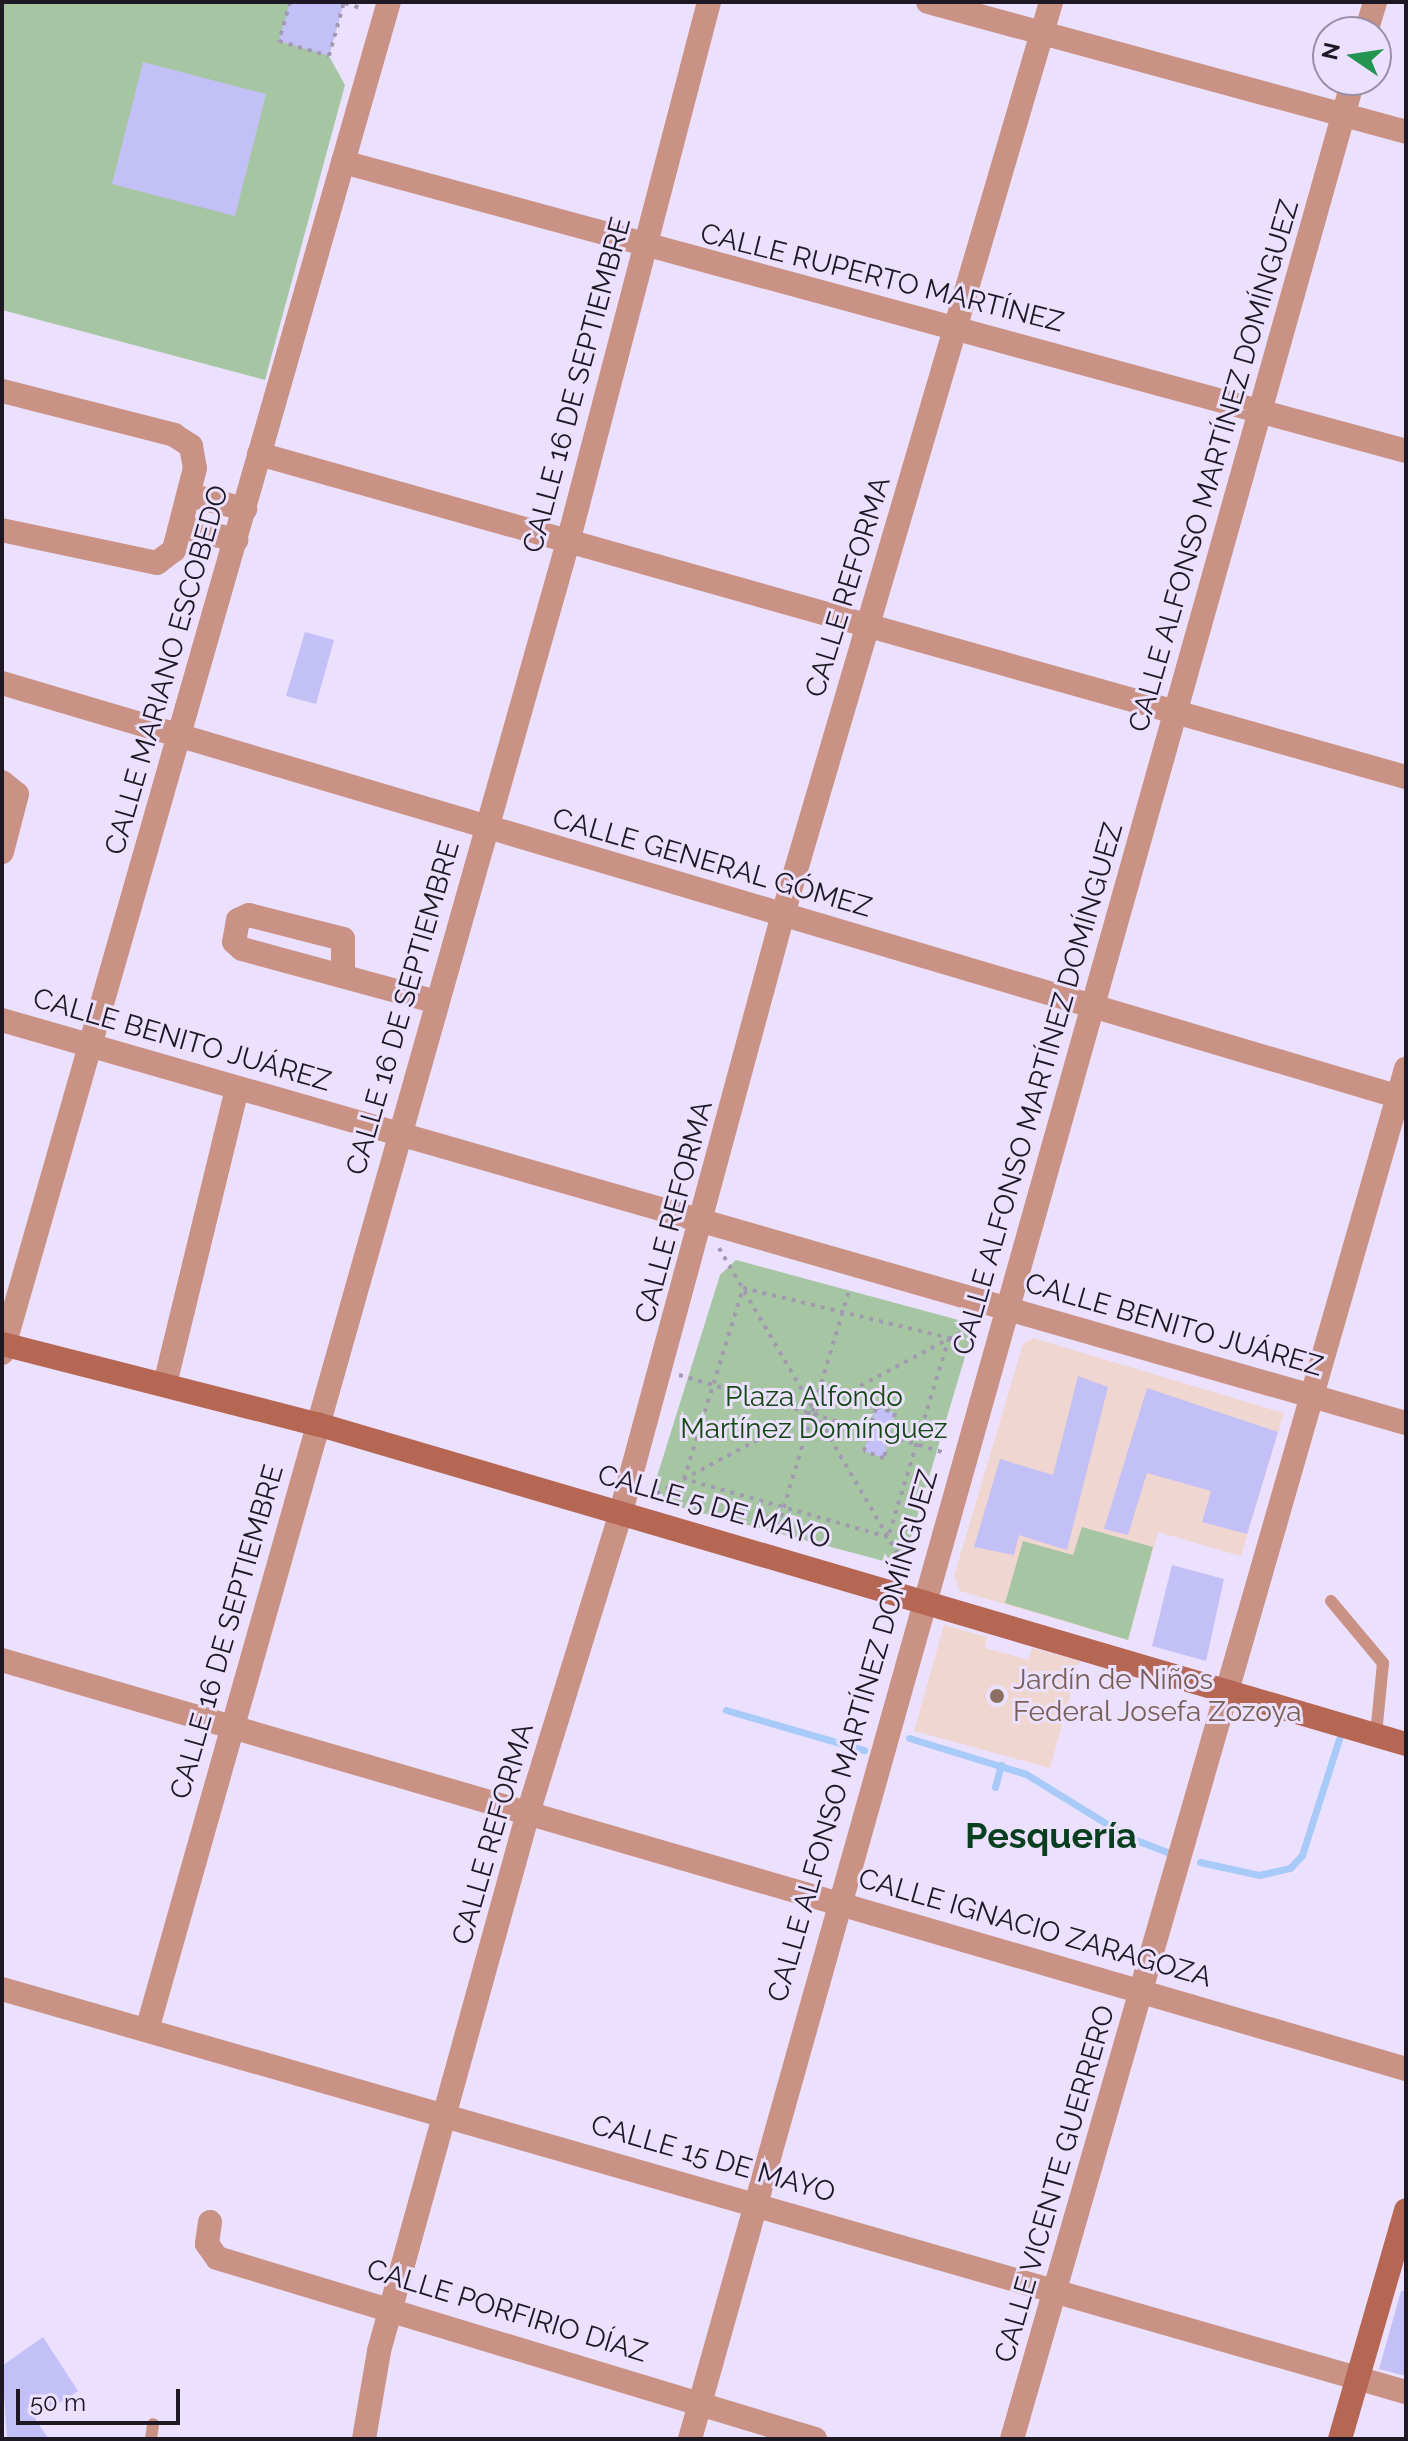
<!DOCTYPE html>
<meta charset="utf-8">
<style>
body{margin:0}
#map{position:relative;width:1408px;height:2441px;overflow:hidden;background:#ece0ff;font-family:Raleway,sans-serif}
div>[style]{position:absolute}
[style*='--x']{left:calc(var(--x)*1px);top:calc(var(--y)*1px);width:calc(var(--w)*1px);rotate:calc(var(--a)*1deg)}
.education>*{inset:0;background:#f0d6d0}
.green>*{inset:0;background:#a6c6a3}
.stream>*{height:7px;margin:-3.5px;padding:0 3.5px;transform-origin:3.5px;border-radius:3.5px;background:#a8caf9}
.building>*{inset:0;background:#c2c0f6}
.path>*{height:4px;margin-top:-2px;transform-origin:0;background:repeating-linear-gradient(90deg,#a39ab2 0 4px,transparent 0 10px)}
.lane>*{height:12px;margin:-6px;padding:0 6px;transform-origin:6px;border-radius:6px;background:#c99284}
.street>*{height:24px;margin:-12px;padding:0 12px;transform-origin:12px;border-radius:12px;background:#c99284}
.secondary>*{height:24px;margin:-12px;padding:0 12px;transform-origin:12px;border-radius:12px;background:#b66754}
.dots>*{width:22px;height:22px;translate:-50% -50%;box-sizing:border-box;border:4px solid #ece0ff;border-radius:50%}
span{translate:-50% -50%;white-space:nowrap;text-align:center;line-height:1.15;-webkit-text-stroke:6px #ece0ff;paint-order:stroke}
.street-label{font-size:28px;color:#1d1823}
.park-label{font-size:28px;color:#154913}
.education-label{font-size:28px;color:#785e54}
.left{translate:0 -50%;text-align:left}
.district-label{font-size:36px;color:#083f1e;font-weight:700}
.frame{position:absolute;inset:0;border:4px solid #1d1823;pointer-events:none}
.north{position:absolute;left:1312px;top:16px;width:80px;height:80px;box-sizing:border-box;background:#ece0ff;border:2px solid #9990a7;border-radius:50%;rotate:283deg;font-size:22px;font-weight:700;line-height:32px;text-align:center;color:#1d1823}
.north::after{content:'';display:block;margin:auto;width:28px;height:36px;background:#239550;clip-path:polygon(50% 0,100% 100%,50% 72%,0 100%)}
.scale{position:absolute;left:16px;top:2389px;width:164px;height:36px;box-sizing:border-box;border:4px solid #1d1823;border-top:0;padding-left:10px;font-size:24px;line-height:28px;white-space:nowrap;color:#1d1823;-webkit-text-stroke:6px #ece0ff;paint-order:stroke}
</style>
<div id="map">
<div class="education">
<div style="clip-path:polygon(1033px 1338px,1284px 1413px,1241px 1556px,1158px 1532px,1128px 1640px,960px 1591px,954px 1576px,1023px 1344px)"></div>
<div style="clip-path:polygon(944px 1625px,987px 1637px,985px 1648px,1018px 1657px,1028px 1660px,1032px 1648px,1080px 1661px,1050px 1768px,914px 1731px)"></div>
</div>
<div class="green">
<div style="clip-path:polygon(2px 2px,344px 2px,329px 56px,345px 85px,265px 380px,2px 310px)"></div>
<div style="clip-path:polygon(736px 1260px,966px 1322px,973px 1330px,907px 1551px,895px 1564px,668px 1504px,655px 1483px,720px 1275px)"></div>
<div style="clip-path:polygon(1082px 1527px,1153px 1547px,1128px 1640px,1005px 1603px,1023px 1541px,1073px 1555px)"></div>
</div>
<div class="stream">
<div style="--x:726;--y:1710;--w:144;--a:16.2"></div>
<div style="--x:909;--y:1738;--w:122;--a:17.1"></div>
<div style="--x:1026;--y:1774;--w:120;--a:31.7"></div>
<div style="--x:1128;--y:1837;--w:42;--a:21"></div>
<div style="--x:995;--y:1787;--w:23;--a:-75"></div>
<div style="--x:1200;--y:1862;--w:60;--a:12.4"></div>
<div style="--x:1259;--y:1875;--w:32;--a:-13"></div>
<div style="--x:1290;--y:1868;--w:18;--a:-47"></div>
<div style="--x:1302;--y:1855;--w:122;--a:-72.3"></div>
</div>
<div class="building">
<div style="clip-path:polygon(290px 2px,344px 2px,329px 56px,279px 41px)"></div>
<div style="clip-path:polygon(143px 62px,266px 94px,235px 216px,112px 184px)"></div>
<div style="clip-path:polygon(305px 632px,334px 640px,316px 704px,286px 696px)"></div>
<div style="clip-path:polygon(1078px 1376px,1108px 1387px,1067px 1550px,1019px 1535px,1014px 1555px,974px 1547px,1000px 1459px,1053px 1475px)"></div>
<div style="clip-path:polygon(1147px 1388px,1278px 1432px,1247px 1534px,1202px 1522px,1211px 1491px,1147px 1473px,1128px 1535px,1104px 1529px)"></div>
<div style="clip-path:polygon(876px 1407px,895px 1413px,884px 1458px,864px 1451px)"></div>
<div style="clip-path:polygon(1172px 1565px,1224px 1579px,1206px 1661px,1152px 1646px)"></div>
<div style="clip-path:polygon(1401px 2291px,1406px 2291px,1406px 2376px,1379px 2369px)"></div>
<div style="clip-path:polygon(43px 2337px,78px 2391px,35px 2419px,49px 2439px,7px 2439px,2px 2366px)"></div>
</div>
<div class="path">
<div style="--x:290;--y:2;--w:41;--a:105.8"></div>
<div style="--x:279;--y:41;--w:52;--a:16.7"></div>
<div style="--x:329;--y:56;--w:56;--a:-74.5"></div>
<div style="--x:345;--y:3;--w:19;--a:18"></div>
<div style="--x:719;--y:1248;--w:380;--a:59.7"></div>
<div style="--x:743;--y:1288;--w:212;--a:13.6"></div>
<div style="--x:949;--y:1338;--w:208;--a:107"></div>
<div style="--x:888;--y:1537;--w:212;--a:-164.1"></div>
<div style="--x:684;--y:1479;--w:200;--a:-72.8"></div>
<div style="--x:679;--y:1375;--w:199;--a:16.3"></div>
<div style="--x:876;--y:1407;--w:20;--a:18"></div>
<div style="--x:895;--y:1413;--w:46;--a:103.7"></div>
<div style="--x:884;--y:1458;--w:21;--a:-161"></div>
<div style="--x:864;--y:1451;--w:46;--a:-74.7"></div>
<div style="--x:890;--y:1436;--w:58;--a:17.2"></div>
<div style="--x:648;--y:1498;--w:371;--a:-27.9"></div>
<div style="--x:775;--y:1536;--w:259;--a:-73.2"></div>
</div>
<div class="lane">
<div style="--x:1331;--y:1601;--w:81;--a:50"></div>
<div style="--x:1383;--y:1663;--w:71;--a:95.6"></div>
<div style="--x:151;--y:2439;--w:15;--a:-82"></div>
</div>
<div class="street">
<div style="--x:928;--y:2;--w:495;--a:15.2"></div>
<div style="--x:1366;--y:32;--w:31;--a:-73"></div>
<div style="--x:343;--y:162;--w:1102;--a:15.21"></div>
<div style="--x:2;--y:391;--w:178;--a:14.3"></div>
<div style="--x:174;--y:435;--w:20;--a:33"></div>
<div style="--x:191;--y:446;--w:22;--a:80"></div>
<div style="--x:195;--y:468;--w:85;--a:104.4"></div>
<div style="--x:174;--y:550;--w:21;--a:143"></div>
<div style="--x:157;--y:563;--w:158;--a:-168"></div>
<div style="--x:259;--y:454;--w:1192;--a:15.73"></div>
<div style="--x:189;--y:495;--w:58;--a:14"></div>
<div style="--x:182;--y:527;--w:56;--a:13.5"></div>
<div style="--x:2;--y:683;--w:1464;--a:16.5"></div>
<div style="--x:2;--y:782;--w:19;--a:39"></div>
<div style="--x:17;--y:794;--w:60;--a:104.5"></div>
<div style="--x:343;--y:976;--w:37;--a:-90"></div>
<div style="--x:343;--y:939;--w:97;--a:-165.7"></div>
<div style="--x:249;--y:915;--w:12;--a:156"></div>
<div style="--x:238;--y:920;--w:22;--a:100"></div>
<div style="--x:234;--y:942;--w:11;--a:41"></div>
<div style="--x:242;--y:949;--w:202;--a:15.2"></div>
<div style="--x:2;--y:1020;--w:1461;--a:16.02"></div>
<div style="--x:2;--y:1353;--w:1405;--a:-74.02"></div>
<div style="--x:165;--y:1384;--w:292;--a:-76.3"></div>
<div style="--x:2;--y:1660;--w:1462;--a:16.24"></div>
<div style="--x:2;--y:1989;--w:1461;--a:16.02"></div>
<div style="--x:147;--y:2030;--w:1542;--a:-74.2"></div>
<div style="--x:567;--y:546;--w:562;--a:-75.37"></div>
<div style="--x:210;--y:2222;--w:22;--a:98"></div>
<div style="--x:207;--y:2244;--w:17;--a:54"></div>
<div style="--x:217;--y:2258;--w:625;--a:16.84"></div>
<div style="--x:364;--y:2439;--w:89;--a:-80.3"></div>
<div style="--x:379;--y:2351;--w:558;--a:-74.52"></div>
<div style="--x:528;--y:1813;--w:315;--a:-72.8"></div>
<div style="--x:621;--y:1512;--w:620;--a:-74.84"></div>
<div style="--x:783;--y:914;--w:951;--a:-73.62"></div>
<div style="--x:690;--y:2439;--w:2450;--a:-74.3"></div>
<div style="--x:1012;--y:2439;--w:1426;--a:-73.96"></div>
</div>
<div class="secondary">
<div style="--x:2;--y:1344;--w:325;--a:14.3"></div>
<div style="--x:317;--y:1424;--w:1135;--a:16.38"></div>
<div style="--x:1340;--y:2439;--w:238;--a:-73.9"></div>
</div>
<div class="dots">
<div style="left:997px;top:1696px;background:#8d6e63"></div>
</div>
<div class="street-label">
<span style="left:882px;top:278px;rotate:14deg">CALLE RUPERTO MARTÍNEZ</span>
<span style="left:577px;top:385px;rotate:-75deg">CALLE 16 DE SEPTIEMBRE</span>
<span style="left:1214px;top:466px;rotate:-74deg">CALLE ALFONSO MARTÍNEZ DOMÍNGUEZ</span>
<span style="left:848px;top:587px;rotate:-73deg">CALLE REFORMA</span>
<span style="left:167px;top:670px;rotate:-74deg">CALLE MARIANO ESCOBEDO</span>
<span style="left:712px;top:863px;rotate:16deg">CALLE GENERAL GÓMEZ</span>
<span style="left:403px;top:1008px;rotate:-74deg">CALLE 16 DE SEPTIEMBRE</span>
<span style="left:182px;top:1040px;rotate:16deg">CALLE BENITO JUÁREZ</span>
<span style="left:1038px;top:1089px;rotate:-74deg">CALLE ALFONSO MARTÍNEZ DOMÍNGUEZ</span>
<span style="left:674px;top:1212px;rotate:-75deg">CALLE REFORMA</span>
<span style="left:1174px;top:1325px;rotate:16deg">CALLE BENITO JUÁREZ</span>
<span style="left:714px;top:1507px;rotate:16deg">CALLE 5 DE MAYO</span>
<span style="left:227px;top:1632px;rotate:-74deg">CALLE 16 DE SEPTIEMBRE</span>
<span style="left:853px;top:1736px;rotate:-74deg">CALLE ALFONSO MARTÍNEZ DOMÍNGUEZ</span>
<span style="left:493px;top:1834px;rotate:-74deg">CALLE REFORMA</span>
<span style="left:1035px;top:1928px;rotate:16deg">CALLE IGNACIO ZARAGOZA</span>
<span style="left:713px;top:2159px;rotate:16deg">CALLE 15 DE MAYO</span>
<span style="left:1055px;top:2184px;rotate:-74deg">CALLE VICENTE GUERRERO</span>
<span style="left:507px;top:2311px;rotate:17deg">CALLE PORFIRIO DÍAZ</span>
</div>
<div class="park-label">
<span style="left:814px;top:1413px">Plaza Alfondo<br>Martínez Domínguez</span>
</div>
<div class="education-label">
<span class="left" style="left:1013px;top:1696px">Jardín de Niños<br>Federal Josefa Zozoya</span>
</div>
<div class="district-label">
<span style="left:1051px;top:1836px">Pesquería</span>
</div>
<div class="frame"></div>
<div class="north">N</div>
<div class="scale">50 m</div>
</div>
